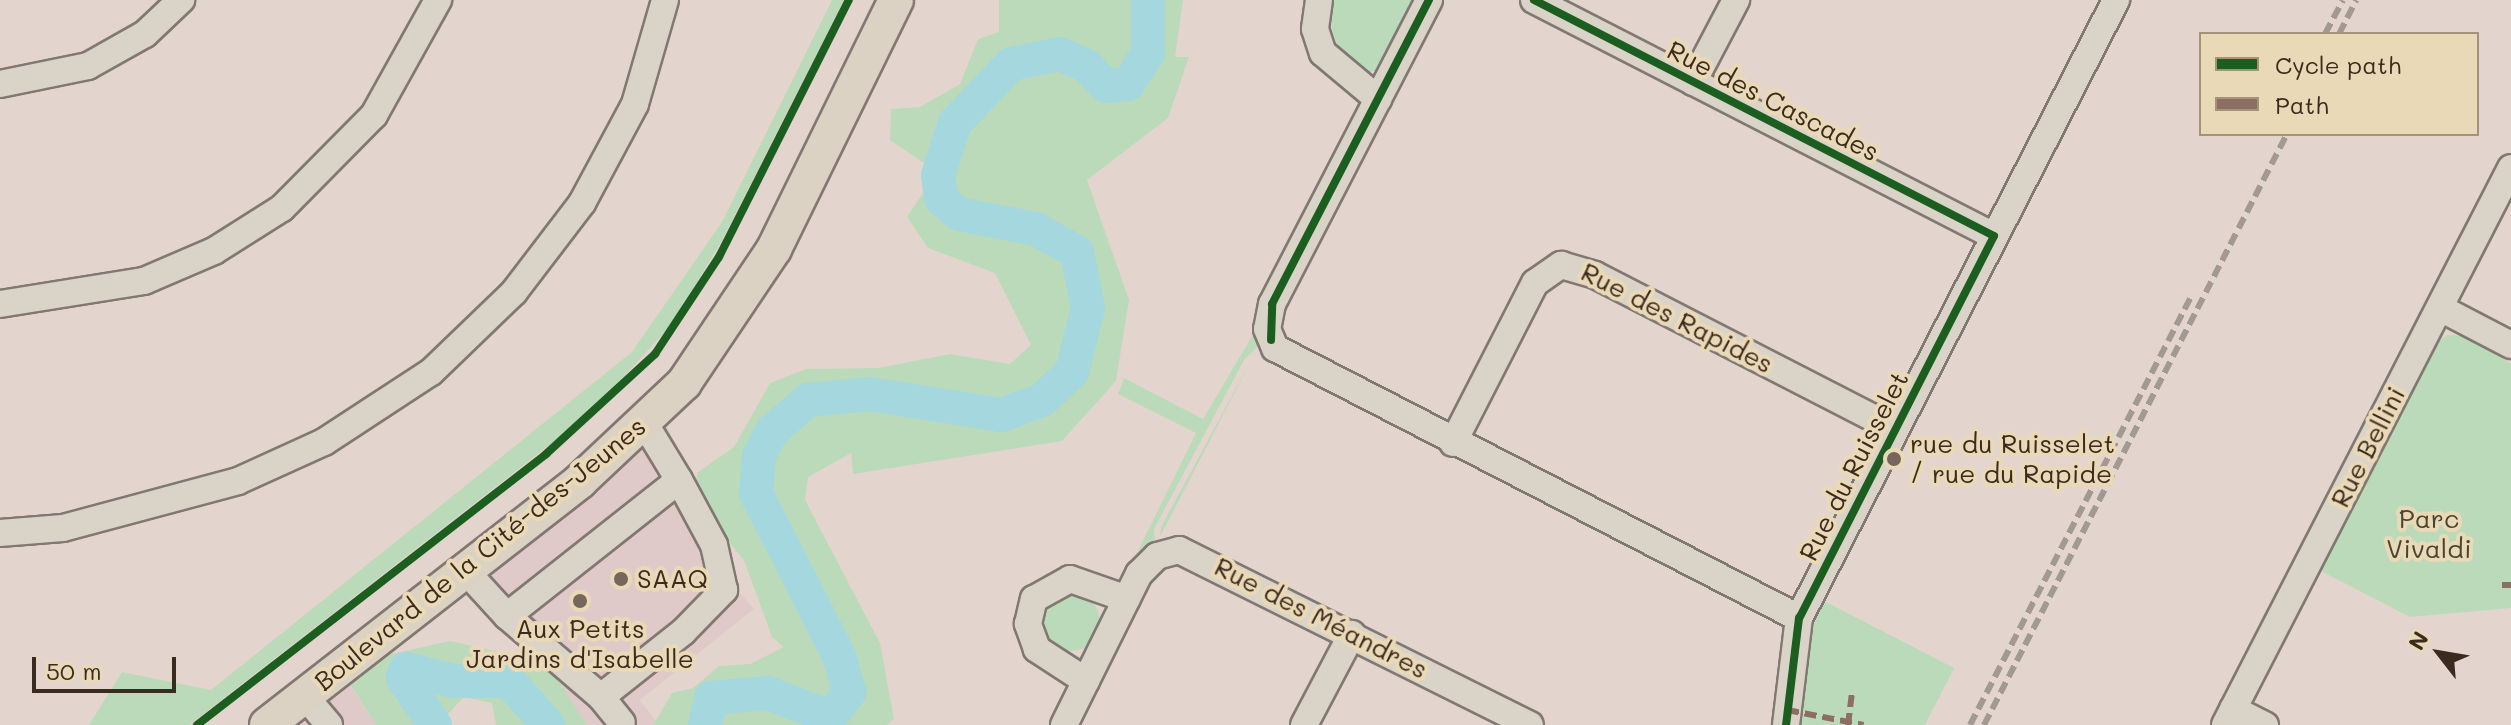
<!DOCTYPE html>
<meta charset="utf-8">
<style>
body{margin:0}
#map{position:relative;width:2511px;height:725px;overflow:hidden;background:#e3d5ce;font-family:Mali,sans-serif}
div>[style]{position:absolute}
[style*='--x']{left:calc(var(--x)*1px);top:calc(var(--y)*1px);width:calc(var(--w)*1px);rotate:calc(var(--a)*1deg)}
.built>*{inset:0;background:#e0cac9}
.green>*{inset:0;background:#bbdaba}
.round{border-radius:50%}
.river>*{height:34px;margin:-17px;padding:0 17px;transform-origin:17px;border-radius:17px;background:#a4d7de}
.roads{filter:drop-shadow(2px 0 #827872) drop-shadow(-2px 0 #827872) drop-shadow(0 2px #827872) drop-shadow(0 -2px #827872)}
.minor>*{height:26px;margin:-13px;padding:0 13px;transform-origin:13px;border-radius:13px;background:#dad3c8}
.major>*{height:34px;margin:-17px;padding:0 17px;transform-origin:17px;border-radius:17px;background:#dbd2c3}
.rail>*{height:6px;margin-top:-3px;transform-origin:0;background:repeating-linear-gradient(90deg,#a29a92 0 12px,transparent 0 18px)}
.quiet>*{height:6px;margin-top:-3px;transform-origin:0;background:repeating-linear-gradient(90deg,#8d6e63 0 12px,transparent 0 18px)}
.cycleway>*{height:8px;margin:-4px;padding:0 4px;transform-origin:4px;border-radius:4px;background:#1b5e20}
.dots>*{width:22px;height:22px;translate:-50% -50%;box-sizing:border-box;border:4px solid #ead9b6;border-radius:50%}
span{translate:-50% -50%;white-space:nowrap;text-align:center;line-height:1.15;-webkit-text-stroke:8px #ead9b6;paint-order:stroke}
.street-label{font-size:26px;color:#3b2a1e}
.poi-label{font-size:26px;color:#3b2a1e}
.left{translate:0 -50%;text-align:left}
.park-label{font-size:26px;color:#494533}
.legend{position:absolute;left:2199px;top:32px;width:280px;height:104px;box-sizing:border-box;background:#ead9b6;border:2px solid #a49379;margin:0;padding:10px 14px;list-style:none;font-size:24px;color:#3b2a1e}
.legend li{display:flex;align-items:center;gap:16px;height:40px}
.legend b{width:40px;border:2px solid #a49379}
.north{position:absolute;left:2399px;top:613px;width:80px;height:80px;-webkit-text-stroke:6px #ead9b6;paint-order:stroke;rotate:301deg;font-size:22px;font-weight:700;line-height:32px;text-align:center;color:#3b2a1e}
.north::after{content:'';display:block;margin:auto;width:28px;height:36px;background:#3b2a1e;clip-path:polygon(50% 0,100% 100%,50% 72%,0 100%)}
.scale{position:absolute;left:32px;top:657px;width:144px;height:36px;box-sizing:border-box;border:4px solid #3b2a1e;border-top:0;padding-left:10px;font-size:24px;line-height:28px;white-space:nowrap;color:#3b2a1e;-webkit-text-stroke:6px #ead9b6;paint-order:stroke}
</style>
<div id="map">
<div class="built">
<div style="clip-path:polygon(665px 422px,730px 555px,736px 588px,754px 609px,640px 700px,659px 725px,584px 725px,529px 650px,471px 594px,460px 592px)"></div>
<div style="clip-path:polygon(343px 675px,376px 725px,278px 725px)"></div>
</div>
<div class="green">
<div style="clip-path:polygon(832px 0,844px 0,721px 242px,672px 324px,616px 385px,566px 432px,189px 725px,89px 725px,122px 672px,211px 690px,632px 352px,722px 222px)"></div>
<div style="clip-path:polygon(999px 0,1183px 0,1175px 57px,1189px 57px,1168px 118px,1087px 180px,1129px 300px,1116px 381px,1062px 441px,853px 474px,851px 453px,808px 477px,805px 500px,880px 643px,894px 719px,887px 725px,653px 725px,672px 693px,693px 688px,719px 666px,750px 664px,784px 647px,772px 637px,744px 560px,691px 497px,698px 472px,734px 447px,770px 383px,806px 369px,879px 368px,950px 354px,1010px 364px,1031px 345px,995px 273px,928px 248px,907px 217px,937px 172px,890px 140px,891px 109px,920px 107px,960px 84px,978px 39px,999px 32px)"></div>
<div style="clip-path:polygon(1334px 0,1414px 0,1377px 70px,1367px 73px,1339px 53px,1329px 17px)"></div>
<div style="clip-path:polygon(1254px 333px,1259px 345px,1244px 360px,1154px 529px,1155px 539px,1134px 559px,1196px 433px,1118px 394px,1124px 378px,1203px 419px)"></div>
<div style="clip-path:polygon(2447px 335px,2466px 336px,2511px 364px,2511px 608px,2410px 617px,2319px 570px,2433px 347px)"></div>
<div style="clip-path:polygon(1253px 357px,1160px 537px,1161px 527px)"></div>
<div class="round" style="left:1042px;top:593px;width:58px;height:58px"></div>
<div style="clip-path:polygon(1824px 601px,1954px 668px,1925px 725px,1800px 725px,1809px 636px)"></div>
<div style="clip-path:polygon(450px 641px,547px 663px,587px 725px,496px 725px,492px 703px,464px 697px,445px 717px,448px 725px,376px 725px,348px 681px,378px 657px)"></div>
</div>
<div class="river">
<div style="--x:435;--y:725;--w:57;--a:-124.2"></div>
<div style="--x:403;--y:678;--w:9;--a:-72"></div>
<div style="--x:406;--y:669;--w:49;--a:14.3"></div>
<div style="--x:453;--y:681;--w:56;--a:0"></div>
<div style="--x:509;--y:681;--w:59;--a:48.4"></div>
<div style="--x:705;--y:725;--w:28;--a:-77"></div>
<div style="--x:711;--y:698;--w:56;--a:-5.1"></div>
<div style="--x:767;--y:693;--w:68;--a:20.6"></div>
<div style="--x:831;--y:717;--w:31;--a:-54"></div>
<div style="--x:849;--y:692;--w:35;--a:-105"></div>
<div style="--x:840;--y:658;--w:185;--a:-117"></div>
<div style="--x:756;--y:493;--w:37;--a:-85"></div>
<div style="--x:759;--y:456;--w:28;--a:-63"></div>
<div style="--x:772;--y:431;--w:48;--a:-40.7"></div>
<div style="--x:808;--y:400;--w:61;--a:-5.6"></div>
<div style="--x:869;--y:394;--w:135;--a:9"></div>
<div style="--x:1002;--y:415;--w:43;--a:-20.6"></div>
<div style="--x:1042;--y:400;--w:41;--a:-43"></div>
<div style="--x:1072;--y:372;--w:66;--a:-76"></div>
<div style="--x:1088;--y:308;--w:57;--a:-101.1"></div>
<div style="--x:1077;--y:252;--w:47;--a:-150.7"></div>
<div style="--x:1036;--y:229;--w:78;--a:-169"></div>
<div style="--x:959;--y:214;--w:23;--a:-140"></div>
<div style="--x:941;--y:199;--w:24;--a:-97"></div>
<div style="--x:938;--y:175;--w:55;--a:-71.9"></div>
<div style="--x:955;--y:123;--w:81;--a:-46.5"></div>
<div style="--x:1011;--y:64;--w:50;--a:-11.5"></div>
<div style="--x:1060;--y:54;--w:30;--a:24"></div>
<div style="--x:1087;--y:66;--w:28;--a:46"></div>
<div style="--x:1106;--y:86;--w:22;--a:-5"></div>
<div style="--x:1128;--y:84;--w:37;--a:-57"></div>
<div style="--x:1148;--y:53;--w:53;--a:-90"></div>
</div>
<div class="roads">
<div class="minor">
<div style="--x:1319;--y:0;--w:29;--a:98"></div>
<div style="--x:1315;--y:29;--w:25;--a:72"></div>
<div style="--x:1323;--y:53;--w:72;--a:39.9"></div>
<div style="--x:1429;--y:0;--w:342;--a:117.3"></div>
<div style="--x:1272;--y:304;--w:25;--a:101"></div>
<div style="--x:1267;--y:329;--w:21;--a:67"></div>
<div style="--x:1275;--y:348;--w:589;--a:27.26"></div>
<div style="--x:1534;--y:0;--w:517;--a:27.16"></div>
<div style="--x:1693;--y:82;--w:93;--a:-62.3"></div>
<div style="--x:0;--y:84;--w:90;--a:-11.6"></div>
<div style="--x:88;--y:66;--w:65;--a:-29.3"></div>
<div style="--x:145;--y:34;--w:50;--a:-43.4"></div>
<div style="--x:0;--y:304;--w:146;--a:-9.1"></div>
<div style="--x:144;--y:281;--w:76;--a:-23.2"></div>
<div style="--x:214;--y:251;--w:80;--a:-32.3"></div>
<div style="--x:282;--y:208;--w:131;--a:-45.3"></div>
<div style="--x:374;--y:115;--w:132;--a:-60.9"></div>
<div style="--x:2440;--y:308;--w:80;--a:27.5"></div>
<div style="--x:1453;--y:443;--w:180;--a:-62.9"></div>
<div style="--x:1535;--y:283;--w:32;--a:-35"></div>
<div style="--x:1561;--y:265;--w:35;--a:16"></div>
<div style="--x:1595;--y:275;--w:337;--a:27.2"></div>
<div style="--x:0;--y:533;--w:63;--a:-4.5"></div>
<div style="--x:63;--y:528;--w:181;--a:-15"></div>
<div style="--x:238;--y:481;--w:94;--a:-24.4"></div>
<div style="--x:324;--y:442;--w:128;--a:-33.2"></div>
<div style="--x:431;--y:372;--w:115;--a:-43.9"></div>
<div style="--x:514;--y:292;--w:112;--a:-52.6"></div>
<div style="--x:582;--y:203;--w:112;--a:-61.8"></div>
<div style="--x:635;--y:104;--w:108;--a:-73.9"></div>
<div style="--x:463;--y:568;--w:65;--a:47.5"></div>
<div style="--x:507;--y:616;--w:219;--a:-38.3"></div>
<div style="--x:679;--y:480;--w:66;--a:-121.3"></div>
<div style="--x:507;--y:616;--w:124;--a:40.8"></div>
<div style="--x:601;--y:697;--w:105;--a:-38.4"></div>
<div style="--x:683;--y:632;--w:59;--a:-45.7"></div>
<div style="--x:724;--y:590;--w:46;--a:-102.5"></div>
<div style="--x:714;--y:545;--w:74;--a:-118.3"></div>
<div style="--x:1086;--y:681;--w:59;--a:-146.9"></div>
<div style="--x:1037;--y:649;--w:27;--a:-110"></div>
<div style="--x:1028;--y:624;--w:26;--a:-77"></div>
<div style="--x:1034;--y:599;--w:41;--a:-29.1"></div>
<div style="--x:1070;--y:579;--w:60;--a:19.3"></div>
<div style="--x:304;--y:695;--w:39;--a:50"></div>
<div style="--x:601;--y:697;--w:33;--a:51"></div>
<div style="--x:2233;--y:709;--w:36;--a:27"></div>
<div style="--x:1064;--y:725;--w:169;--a:-63.6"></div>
<div style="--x:1139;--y:574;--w:25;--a:-45"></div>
<div style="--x:1157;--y:556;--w:23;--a:-15"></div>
<div style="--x:1179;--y:550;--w:392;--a:26.5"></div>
<div style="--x:1304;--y:725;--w:103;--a:-62.2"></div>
<div style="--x:1786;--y:725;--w:108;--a:-83.1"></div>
<div style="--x:1799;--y:618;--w:695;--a:-62.84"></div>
<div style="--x:2225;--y:725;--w:626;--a:-62.82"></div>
</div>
<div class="major">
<div style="--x:267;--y:725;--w:397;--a:-37.9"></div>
<div style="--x:580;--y:481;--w:143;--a:-43.3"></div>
<div style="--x:684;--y:383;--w:161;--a:-56.1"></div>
<div style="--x:774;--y:249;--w:277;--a:-63.9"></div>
</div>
</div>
<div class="rail">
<div style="--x:2325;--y:34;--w:38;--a:-62"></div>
<div style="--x:2339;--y:34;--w:38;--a:-63"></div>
<div style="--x:1970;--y:725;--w:480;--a:-62.7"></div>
<div style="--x:1984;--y:725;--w:664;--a:-62.86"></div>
</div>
<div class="quiet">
<div style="--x:2502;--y:585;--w:9;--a:0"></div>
<div style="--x:1787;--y:710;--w:78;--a:11"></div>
<div style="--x:1848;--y:725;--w:31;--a:-83"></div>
</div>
<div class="cycleway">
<div style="--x:1534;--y:0;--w:517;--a:27.16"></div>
<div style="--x:1994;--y:236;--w:429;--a:117"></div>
<div style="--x:1799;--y:618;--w:108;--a:96.9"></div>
<div style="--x:1271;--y:340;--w:36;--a:-88"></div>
<div style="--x:1272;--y:304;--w:342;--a:-62.7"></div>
<div style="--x:197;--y:725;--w:442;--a:-37.8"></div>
<div style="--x:546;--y:454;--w:148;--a:-42.5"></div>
<div style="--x:655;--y:354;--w:116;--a:-56.6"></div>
<div style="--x:719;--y:257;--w:288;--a:-63.2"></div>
</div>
<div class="dots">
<div style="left:1894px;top:459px;background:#76665c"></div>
<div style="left:621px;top:579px;background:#76665c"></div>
<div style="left:580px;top:601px;background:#76665c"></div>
</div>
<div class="street-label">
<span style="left:1773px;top:101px;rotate:27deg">Rue des Cascades</span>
<span style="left:1677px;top:318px;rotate:27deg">Rue des Rapides</span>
<span style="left:2368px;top:447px;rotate:-63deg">Rue Bellini</span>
<span style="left:1854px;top:466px;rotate:-63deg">Rue du Ruisselet</span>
<span style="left:480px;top:554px;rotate:-39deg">Boulevard de la Cité-des-Jeunes</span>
<span style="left:1321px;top:618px;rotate:27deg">Rue des Méandres</span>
</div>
<div class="poi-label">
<span class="left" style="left:1910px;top:459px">rue du Ruisselet<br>/ rue du Rapide</span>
<span class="left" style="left:637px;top:579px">SAAQ</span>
<span style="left:580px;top:644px">Aux Petits<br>Jardins d'Isabelle</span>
</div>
<div class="park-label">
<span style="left:2429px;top:534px">Parc<br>Vivaldi</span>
</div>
<ul class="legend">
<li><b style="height:10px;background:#1b5e20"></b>Cycle path</li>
<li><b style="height:10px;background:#8d6e63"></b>Path</li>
</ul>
<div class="north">N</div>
<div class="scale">50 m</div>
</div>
